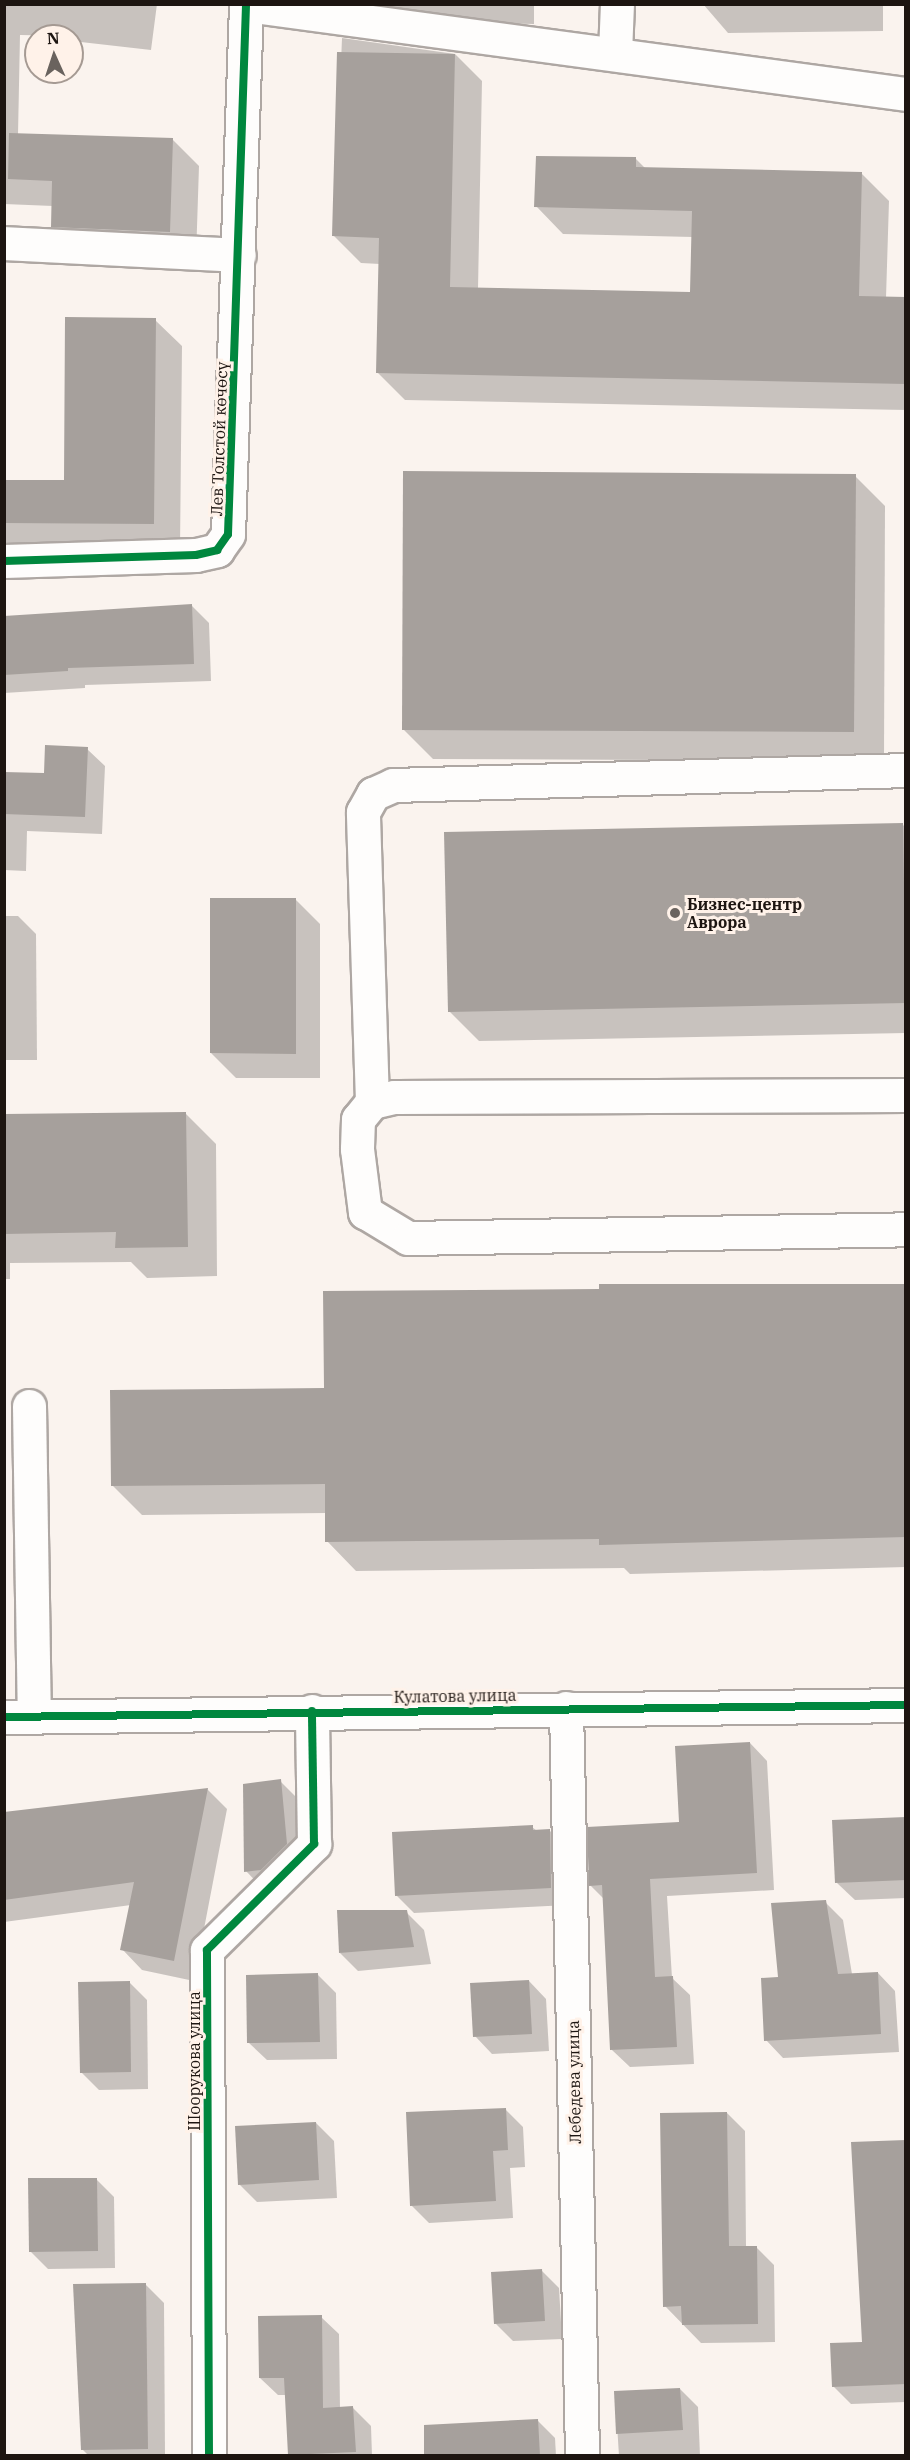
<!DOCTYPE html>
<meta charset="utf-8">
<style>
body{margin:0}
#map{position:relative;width:910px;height:2460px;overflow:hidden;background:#faf3ee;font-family:"IBM Plex Serif",serif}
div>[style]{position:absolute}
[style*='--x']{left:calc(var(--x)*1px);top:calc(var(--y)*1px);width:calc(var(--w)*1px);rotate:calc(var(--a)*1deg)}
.shadow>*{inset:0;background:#0003}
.building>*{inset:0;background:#a6a09c}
.roads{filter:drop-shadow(2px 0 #aea7a3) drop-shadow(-2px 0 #aea7a3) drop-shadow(0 2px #aea7a3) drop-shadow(0 -2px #aea7a3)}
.minor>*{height:33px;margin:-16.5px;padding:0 16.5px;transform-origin:16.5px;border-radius:16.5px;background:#fefdfc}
.cycleway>*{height:8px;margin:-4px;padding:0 4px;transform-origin:4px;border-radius:4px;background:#00873e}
.dots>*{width:16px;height:16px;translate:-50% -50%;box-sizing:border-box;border:3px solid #fff2e9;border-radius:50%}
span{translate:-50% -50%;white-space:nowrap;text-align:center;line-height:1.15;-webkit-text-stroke:6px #fff2e9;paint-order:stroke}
.street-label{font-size:16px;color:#1d1511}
.poi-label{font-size:16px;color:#1d1511;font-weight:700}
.left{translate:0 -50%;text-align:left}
.frame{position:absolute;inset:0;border:6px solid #1d1511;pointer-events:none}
.north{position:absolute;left:24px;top:24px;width:60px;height:60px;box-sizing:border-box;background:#fff2e9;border:2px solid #a59a93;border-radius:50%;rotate:357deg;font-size:16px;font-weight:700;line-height:24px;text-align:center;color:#1d1511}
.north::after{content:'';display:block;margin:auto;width:21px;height:27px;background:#6a635e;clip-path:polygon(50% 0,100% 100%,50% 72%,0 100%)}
</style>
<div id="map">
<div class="shadow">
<div style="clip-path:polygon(4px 4px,157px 4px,151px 50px,72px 41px,72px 36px,20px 35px,18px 135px,172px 139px,199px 166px,196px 258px,79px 253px,52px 226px,53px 206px,4px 204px)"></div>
<div style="clip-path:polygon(348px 4px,534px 4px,534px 24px,481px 23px)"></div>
<div style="clip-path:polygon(703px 4px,883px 4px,883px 31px,728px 33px)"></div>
<div style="clip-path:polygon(342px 38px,455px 54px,482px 81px,478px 289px,692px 294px,693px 237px,563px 234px,536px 206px,636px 159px,645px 168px,861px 173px,889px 201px,886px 298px,906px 298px,906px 410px,405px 400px,377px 372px,380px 264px,361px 263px,334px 236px)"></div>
<div style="clip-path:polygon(155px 320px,182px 346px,180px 550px,4px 563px,4px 481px,65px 481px)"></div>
<div style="clip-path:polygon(855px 476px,885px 506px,884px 761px,433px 759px,403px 729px)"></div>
<div style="clip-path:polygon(191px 605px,209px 623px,211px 681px,85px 685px,85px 688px,4px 693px,4px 618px)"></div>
<div style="clip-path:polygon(87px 749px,105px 766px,102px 834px,27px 831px,26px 871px,4px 870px,4px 774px,45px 775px)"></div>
<div style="clip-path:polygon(902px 824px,906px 828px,906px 1033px,479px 1041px,449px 1011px)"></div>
<div style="clip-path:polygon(295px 899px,320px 924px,320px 1078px,236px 1078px,211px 1053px)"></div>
<div style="clip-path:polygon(4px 916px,18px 916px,36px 934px,37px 1060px,4px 1060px)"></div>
<div style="clip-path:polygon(186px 1114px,216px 1144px,217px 1276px,147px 1278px,131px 1262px,10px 1263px,10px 1279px,4px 1279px,4px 1116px)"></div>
<div style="clip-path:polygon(906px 1285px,906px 1567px,630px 1574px,624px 1568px,356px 1571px,327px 1541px,327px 1513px,142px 1515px,112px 1485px,325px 1390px,600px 1290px)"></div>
<div style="clip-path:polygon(750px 1743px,767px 1761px,774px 1890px,667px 1896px,672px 1978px,690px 1995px,694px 2064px,630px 2067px,612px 2050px,604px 1899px,590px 1885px,681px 1824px)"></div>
<div style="clip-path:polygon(280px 1781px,305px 1806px,311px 1869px,270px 1896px,246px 1871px)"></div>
<div style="clip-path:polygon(207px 1789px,227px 1809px,194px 1981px,142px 1970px,122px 1949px,131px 1905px,4px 1922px,4px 1813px)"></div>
<div style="clip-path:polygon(906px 1821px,906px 1898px,855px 1900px,837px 1883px)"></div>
<div style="clip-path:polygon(532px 1827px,537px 1831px,549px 1830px,567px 1848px,568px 1905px,414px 1913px,396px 1895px)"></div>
<div style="clip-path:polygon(825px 1902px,843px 1920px,852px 1974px,878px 1973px,895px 1991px,899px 2052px,783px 2058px,766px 2040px,780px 1978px)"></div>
<div style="clip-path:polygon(406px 1912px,424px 1930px,431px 1964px,358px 1971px,340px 1953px)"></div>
<div style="clip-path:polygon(318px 1975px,336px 1993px,337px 2059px,267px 2060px,249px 2043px)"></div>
<div style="clip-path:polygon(529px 1981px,546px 1999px,549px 2051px,492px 2054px,475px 2036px)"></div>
<div style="clip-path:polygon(129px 1982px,147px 2000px,148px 2089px,99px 2090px,81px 2072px)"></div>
<div style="clip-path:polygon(505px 2109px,523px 2127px,525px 2167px,510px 2168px,513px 2218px,429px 2223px,411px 2205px)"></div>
<div style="clip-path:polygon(727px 2113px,745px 2131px,746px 2247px,756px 2247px,774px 2265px,775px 2342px,701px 2343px,665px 2306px)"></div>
<div style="clip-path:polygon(316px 2123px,334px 2141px,337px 2198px,257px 2202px,239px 2184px)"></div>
<div style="clip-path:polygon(906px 2141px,906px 2402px,851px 2404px,833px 2386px,864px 2343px)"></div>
<div style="clip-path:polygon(96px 2179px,114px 2197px,115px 2268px,48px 2269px,30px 2251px)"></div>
<div style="clip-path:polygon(541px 2270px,559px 2288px,562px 2339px,513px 2341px,495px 2323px)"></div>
<div style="clip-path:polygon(74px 2285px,146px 2285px,164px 2303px,165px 2456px,89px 2456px,82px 2449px)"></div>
<div style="clip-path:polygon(321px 2317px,339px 2334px,340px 2409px,353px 2408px,371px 2426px,372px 2456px,290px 2456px,286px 2395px,278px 2395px,260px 2378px)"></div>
<div style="clip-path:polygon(680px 2389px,698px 2407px,700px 2456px,619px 2456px,615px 2393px)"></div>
<div style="clip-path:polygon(537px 2420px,555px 2438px,556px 2456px,468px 2456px)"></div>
</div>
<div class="building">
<div style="clip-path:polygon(337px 52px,455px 54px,450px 287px,690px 292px,692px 211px,534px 207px,536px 156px,636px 157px,636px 167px,862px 172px,859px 296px,906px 297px,906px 384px,376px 373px,379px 238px,332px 236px)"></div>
<div style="clip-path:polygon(9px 133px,173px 138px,170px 232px,51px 227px,52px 181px,8px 179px)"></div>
<div style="clip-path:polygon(65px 317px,156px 318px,154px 524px,4px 523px,4px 480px,64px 480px)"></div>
<div style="clip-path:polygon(403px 471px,856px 474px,854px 732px,402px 730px)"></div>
<div style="clip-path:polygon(192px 604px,194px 664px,68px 668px,68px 671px,4px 675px,4px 616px)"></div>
<div style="clip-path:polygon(45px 745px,88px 747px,85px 817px,4px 814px,4px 772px,44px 773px)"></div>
<div style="clip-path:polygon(903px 823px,906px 1003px,448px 1012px,444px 832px)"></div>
<div style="clip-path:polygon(210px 898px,296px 898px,296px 1054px,210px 1053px)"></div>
<div style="clip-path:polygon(186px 1112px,188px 1247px,115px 1248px,116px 1232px,4px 1234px,4px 1114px)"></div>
<div style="clip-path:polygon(599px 1284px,906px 1284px,906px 1537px,599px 1545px,599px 1539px,325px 1542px,325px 1484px,111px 1486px,110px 1390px,324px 1388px,323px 1291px,599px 1289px)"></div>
<div style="clip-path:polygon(750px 1742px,757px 1873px,650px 1879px,655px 1977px,673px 1976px,677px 2047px,610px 2050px,602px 1885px,589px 1886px,587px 1827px,679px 1822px,675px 1746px)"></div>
<div style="clip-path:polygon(281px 1779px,287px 1844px,261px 1870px,244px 1872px,243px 1784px)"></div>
<div style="clip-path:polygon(208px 1788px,174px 1961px,120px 1950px,134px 1882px,4px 1900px,4px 1812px)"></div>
<div style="clip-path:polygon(906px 1817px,906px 1880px,835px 1883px,832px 1820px)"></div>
<div style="clip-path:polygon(533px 1825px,533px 1830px,550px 1829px,551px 1888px,395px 1896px,392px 1832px)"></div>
<div style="clip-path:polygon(826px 1900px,838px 1974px,878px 1972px,881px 2034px,764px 2041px,761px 1978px,778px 1977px,771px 1903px)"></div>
<div style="clip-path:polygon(337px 1910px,407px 1910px,414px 1947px,339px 1953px)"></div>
<div style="clip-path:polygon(318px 1973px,320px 2042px,247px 2043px,246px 1975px)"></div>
<div style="clip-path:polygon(529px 1980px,532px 2034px,473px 2037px,470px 1983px)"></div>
<div style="clip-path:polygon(130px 1981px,131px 2072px,80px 2073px,78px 1982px)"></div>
<div style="clip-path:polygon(506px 2108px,508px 2150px,493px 2151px,496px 2201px,410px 2206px,406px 2112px)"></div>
<div style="clip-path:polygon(727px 2112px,729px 2246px,757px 2246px,758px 2324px,682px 2325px,681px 2306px,663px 2307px,660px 2113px)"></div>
<div style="clip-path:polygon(316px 2122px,319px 2180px,238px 2185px,235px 2126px)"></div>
<div style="clip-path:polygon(906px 2140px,906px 2384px,832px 2387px,830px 2343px,862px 2342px,851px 2142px)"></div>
<div style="clip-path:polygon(28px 2178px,97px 2178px,98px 2251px,29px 2252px)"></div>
<div style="clip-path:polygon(542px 2269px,545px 2321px,494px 2324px,491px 2272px)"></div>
<div style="clip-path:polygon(146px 2283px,148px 2449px,81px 2450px,73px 2284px)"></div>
<div style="clip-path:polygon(322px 2315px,323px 2408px,353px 2406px,356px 2452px,288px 2455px,284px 2378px,259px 2378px,258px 2316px)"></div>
<div style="clip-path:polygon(680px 2388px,683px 2430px,616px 2434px,614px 2391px)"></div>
<div style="clip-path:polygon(538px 2419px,540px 2456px,424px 2456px,424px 2425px)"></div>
</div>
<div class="roads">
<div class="minor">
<div style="--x:246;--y:5;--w:666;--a:7.68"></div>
<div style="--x:615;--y:53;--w:49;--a:-87.7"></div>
<div style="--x:4;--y:243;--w:235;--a:2.9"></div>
<div style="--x:4;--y:561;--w:192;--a:-1.8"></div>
<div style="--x:196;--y:555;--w:22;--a:-13"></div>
<div style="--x:217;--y:550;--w:19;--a:-55"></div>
<div style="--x:228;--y:534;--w:530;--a:-88.05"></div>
<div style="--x:906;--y:1095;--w:512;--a:179.78"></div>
<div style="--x:394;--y:1097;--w:23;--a:167"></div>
<div style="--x:372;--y:1102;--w:22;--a:129"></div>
<div style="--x:358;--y:1119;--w:30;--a:92"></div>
<div style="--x:357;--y:1149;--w:64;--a:82.8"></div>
<div style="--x:365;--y:1212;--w:50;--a:31.2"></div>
<div style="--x:408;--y:1238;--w:498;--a:-1"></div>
<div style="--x:372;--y:1102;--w:290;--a:-91.8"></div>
<div style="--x:363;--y:812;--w:21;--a:-61"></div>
<div style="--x:373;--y:794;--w:22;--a:-24"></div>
<div style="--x:393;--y:785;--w:513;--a:-1.67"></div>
<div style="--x:29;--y:1406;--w:310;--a:89.1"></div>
<div style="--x:566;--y:1708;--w:748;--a:88.77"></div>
<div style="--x:4;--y:1717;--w:902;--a:-0.76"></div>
<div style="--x:209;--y:2456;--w:506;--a:-90.23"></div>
<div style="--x:207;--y:1950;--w:151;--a:-44.7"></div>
<div style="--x:314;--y:1844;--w:133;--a:-90.9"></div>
</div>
</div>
<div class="cycleway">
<div style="--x:4;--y:561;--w:192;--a:-1.8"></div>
<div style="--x:196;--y:555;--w:22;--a:-13"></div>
<div style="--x:217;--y:550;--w:19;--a:-55"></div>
<div style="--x:228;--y:534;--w:530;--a:-88.05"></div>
<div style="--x:4;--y:1717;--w:902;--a:-0.76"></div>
<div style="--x:209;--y:2456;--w:506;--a:-90.23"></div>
<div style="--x:207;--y:1950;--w:151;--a:-44.7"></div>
<div style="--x:314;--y:1844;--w:133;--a:-90.9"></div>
</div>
<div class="dots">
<div style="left:675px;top:913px;background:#6a635e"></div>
</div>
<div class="street-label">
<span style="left:219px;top:439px;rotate:-88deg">Лев Толстой көчөсү</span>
<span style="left:455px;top:1696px;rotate:-1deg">Кулатова улица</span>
<span style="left:194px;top:2061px;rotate:-90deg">Шоорукова улица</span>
<span style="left:574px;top:2082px;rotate:-91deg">Лебедева улица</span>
</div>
<div class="poi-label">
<span class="left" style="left:687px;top:913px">Бизнес-центр<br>Аврора</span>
</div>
<div class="frame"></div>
<div class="north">N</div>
</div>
